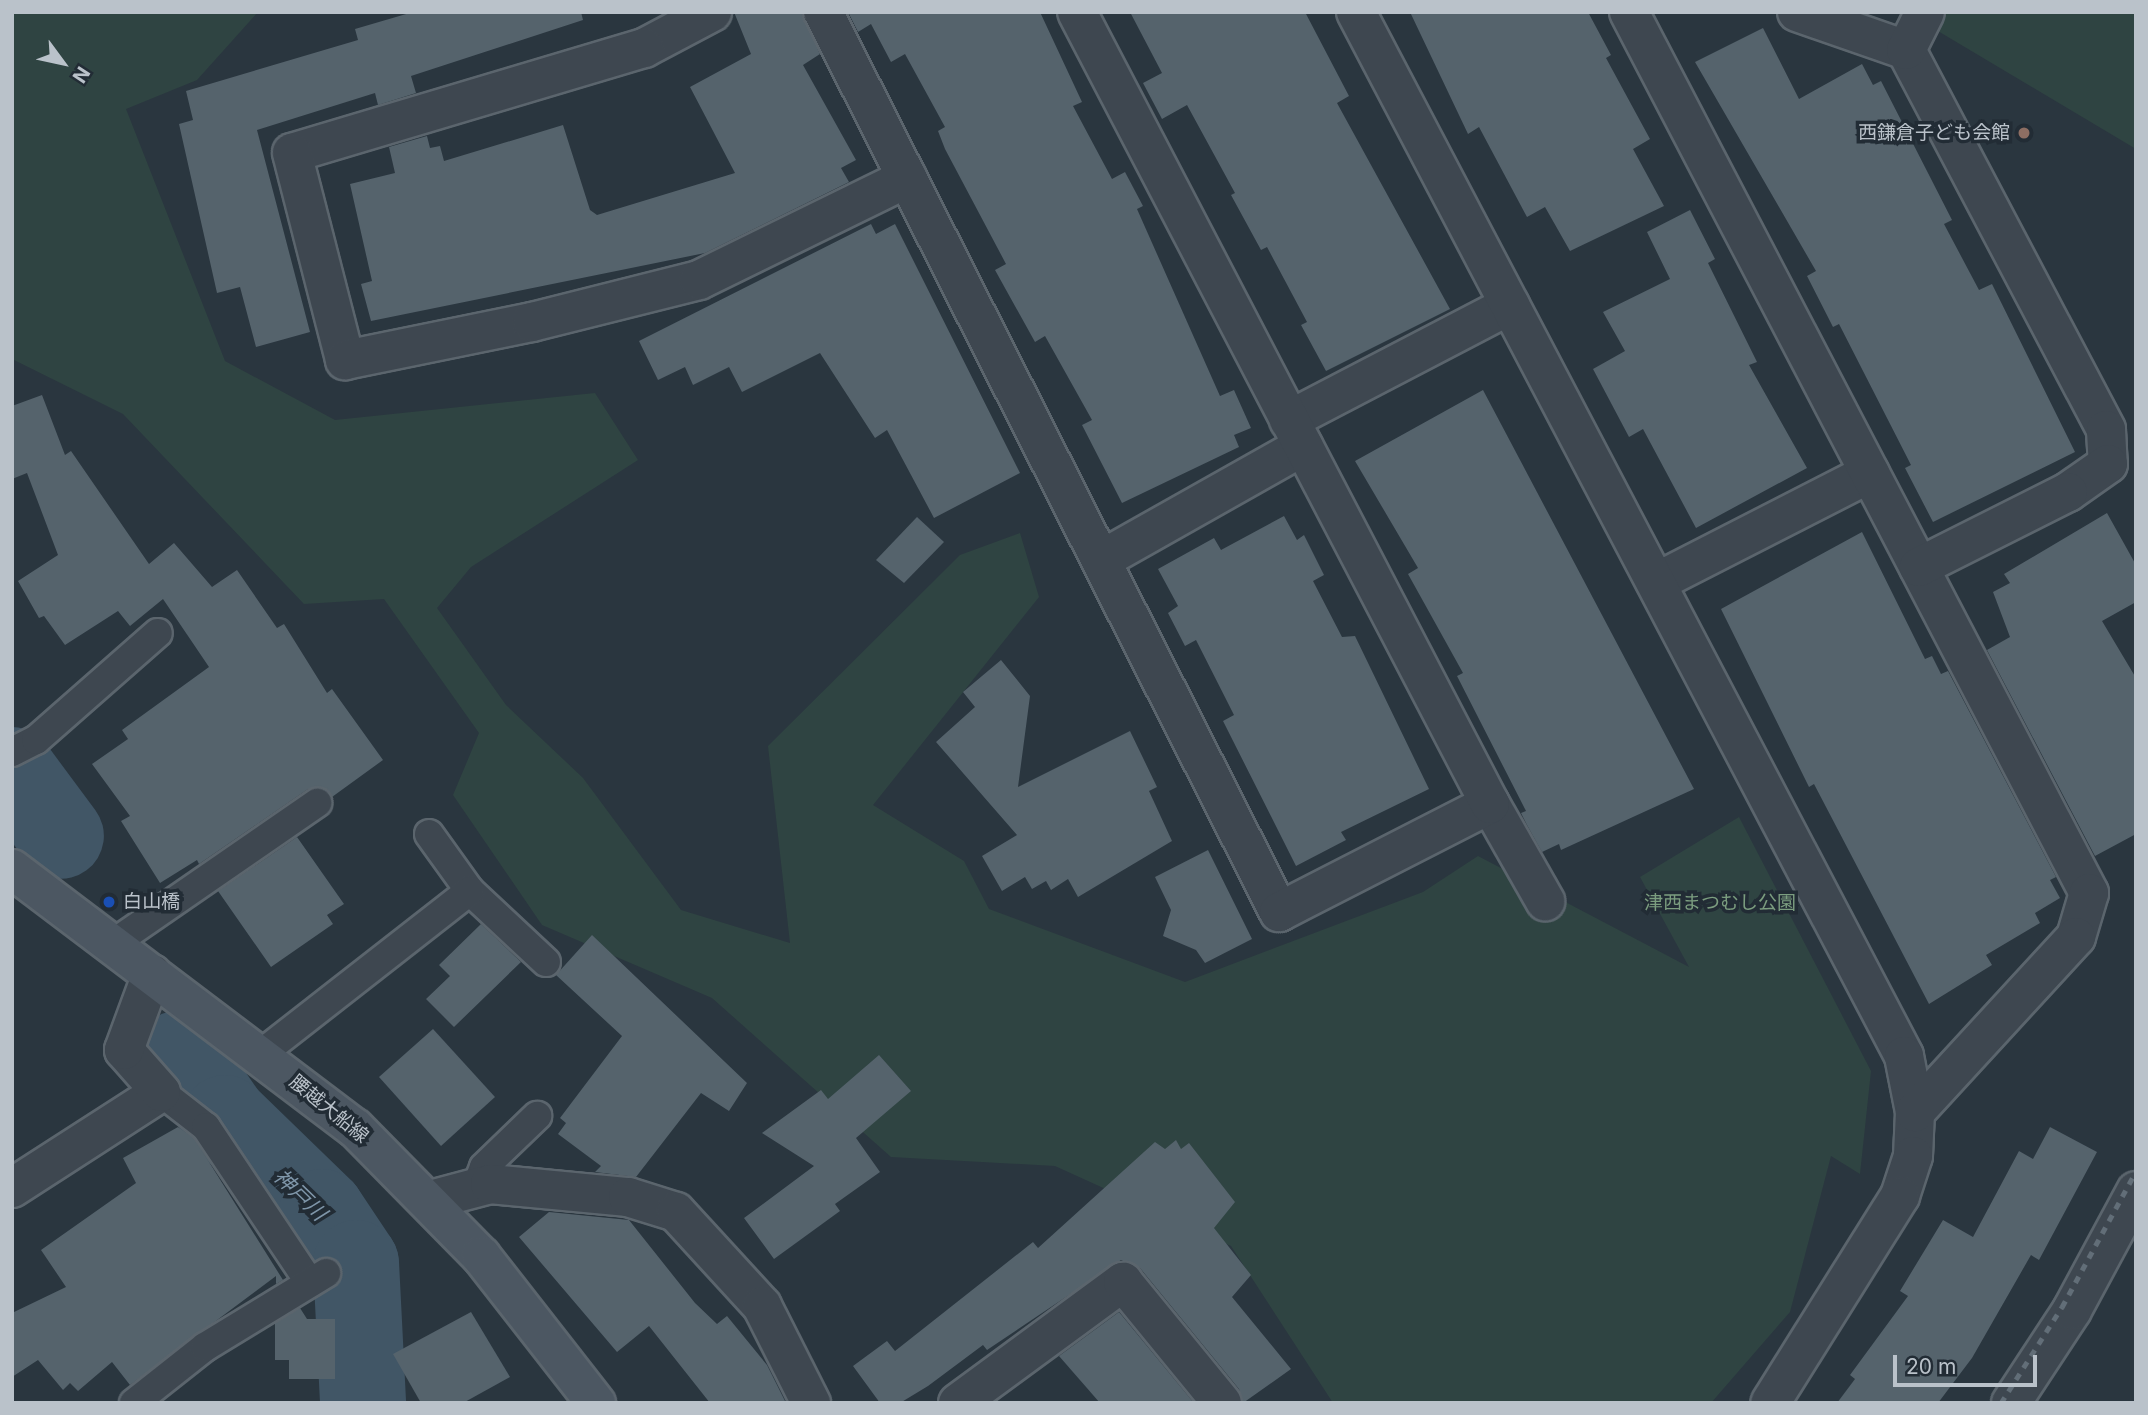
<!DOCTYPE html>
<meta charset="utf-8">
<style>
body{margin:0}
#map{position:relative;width:2148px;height:1415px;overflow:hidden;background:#2a363f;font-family:Inter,"Noto Sans JP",sans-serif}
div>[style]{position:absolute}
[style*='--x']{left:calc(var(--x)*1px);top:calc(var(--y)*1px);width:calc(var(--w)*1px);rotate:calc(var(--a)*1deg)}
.green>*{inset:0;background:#2f4442}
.river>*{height:86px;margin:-43px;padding:0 43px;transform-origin:43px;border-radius:43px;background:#415666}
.building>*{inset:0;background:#55636c}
.roads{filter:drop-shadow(2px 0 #5b656d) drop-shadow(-2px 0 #5b656d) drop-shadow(0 2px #5b656d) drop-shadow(0 -2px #5b656d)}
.service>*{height:28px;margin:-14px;padding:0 14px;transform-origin:14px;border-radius:14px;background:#3e4750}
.minor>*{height:38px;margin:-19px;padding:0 19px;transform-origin:19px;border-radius:19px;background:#3e4750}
.tertiary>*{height:38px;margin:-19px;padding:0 19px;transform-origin:19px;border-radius:19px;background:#3e4750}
.secondary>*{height:38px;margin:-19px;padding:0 19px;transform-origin:19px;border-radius:19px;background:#4c5762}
.rail>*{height:5px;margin-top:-2.5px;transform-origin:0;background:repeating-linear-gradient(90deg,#626e78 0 7px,transparent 0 14px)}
.dots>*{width:19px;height:19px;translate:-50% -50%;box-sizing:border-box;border:4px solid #222c35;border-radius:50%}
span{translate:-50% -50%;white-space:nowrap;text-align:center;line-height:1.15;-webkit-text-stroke:7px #222c35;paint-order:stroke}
.poi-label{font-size:19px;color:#bac2ca}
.right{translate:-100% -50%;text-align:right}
.left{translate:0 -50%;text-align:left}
.park-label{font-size:19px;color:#7b9d7f}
.street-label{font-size:19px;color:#bac2ca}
.water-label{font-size:21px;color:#7f96a9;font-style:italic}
.frame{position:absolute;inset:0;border:14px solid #bac2ca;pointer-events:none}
.north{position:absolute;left:28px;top:28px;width:70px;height:70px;-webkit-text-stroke:5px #222c35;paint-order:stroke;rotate:123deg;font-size:19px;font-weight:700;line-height:28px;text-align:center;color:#bac2ca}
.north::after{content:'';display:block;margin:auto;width:24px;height:32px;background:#bac2ca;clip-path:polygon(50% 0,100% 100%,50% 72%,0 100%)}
.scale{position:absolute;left:1893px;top:1355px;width:144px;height:32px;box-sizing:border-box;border:4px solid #bac2ca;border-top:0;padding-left:9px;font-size:21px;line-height:24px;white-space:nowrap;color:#bac2ca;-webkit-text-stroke:5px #222c35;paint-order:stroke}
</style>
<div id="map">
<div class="green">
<div style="clip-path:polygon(12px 12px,258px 12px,197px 80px,126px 109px,225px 361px,335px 420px,595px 393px,638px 460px,471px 567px,437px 608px,506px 705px,583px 778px,681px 910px,790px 943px,768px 746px,960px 555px,1020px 533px,1039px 597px,873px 805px,964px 861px,989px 909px,1185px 982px,1423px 892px,1478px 856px,1689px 967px,1640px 877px,1739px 817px,1871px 1071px,1860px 1174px,1831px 1156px,1790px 1312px,1711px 1403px,1333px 1403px,1231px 1246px,1055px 1166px,891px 1157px,712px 998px,542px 925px,453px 795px,479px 733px,384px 599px,304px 604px,123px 414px,12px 359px)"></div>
<div style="clip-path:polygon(1906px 12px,2136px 12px,2136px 149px)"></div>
</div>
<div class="river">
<div style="--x:12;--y:770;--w:82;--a:53.4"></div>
<div style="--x:180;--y:1053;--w:79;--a:55.3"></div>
<div style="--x:225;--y:1118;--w:135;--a:44.1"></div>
<div style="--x:322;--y:1212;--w:61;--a:56.3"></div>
<div style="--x:356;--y:1263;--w:140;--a:87.1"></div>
</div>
<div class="building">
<div style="clip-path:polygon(413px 12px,581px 12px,583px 20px,411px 76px,416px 93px,378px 105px,375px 93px,257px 130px,310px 332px,256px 347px,240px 287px,217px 293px,179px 124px,193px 120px,186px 91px,358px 40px,355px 29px)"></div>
<div style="clip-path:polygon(734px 12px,801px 12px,820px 54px,803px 65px,856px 160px,841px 168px,849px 182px,705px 253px,371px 321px,361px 284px,372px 281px,350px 184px,395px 173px,389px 147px,427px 136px,430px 148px,440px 146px,444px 161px,563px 125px,590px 210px,597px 215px,735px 173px,690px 87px,751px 54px)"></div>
<div style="clip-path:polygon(848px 12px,1040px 12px,1082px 102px,1073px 106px,1112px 179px,1125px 172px,1143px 206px,1137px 209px,1220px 396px,1234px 390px,1251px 428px,1234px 435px,1239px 447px,1122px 503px,1082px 425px,1092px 420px,1045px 336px,1035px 342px,995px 270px,1006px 264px,945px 149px,938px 131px,945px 127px,905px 54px,891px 62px,871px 24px,858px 32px)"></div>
<div style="clip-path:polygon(1130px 12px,1305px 12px,1349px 96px,1337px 103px,1450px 309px,1326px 371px,1301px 325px,1307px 322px,1267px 247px,1261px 250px,1231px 195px,1235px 193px,1187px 105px,1162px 119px,1143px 83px,1162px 73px)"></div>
<div style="clip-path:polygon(1410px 12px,1588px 12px,1611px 55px,1606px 58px,1650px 139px,1633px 149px,1664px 206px,1570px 251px,1545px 207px,1527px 217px,1479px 127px,1468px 134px)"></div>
<div style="clip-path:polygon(1763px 28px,1799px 99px,1862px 64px,1873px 85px,1881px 81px,1952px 220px,1944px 224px,1979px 290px,1992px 284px,2075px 452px,1933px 522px,1905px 468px,1911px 465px,1839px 324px,1833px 327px,1807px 276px,1816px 271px,1695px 62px)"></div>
<div style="clip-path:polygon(1690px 210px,1715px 259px,1708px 263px,1757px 362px,1749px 365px,1807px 468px,1696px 528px,1643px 429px,1629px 437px,1593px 369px,1625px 351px,1603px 312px,1670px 279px,1647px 232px)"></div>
<div style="clip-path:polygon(871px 224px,876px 234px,895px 224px,1020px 473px,934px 518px,887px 430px,875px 438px,820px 353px,742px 392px,729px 367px,693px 385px,685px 367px,658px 380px,639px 341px)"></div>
<div style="clip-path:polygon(1483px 390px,1694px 789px,1561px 850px,1559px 844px,1542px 852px,1527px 825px,1521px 813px,1526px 811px,1457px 676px,1463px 673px,1408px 574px,1418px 568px,1355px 461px)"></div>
<div style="clip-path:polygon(42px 395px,65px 455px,71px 451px,149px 564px,174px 543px,212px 587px,237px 570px,277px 628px,284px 624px,327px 693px,332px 689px,383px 760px,332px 797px,323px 788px,308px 789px,199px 864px,197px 860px,160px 883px,121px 821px,130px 816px,92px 764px,128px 739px,122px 730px,209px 667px,163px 599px,130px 626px,118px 611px,65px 645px,44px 616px,39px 618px,18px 581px,58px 555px,27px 473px,12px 479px,12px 406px)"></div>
<div style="clip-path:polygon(2107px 513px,2136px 565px,2136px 602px,2102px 621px,2136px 678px,2136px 834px,2095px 856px,1987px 650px,2010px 637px,1993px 592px,2010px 583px,2004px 574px)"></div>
<div style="clip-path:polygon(1284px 516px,1297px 540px,1304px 535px,1324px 575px,1313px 581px,1342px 637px,1355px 636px,1429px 789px,1341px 832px,1346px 840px,1296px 866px,1223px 721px,1234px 715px,1196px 640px,1185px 646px,1168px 613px,1178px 606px,1158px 569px,1214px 538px,1221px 550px)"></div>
<div style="clip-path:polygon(917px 517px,944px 542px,904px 583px,876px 560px)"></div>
<div style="clip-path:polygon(1862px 532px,1925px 659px,1932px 656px,1941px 674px,1948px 671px,2056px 877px,2050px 880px,2060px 898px,2035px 913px,2040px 923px,1986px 955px,1992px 965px,1929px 1004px,1814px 784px,1809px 787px,1721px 609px)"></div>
<div style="clip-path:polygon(1001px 660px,1030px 696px,1018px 787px,1130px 731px,1157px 787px,1149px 791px,1172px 841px,1078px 897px,1068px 879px,1051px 890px,1046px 881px,1032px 889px,1025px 877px,1002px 891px,982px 856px,1017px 835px,936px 742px,975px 707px,963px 692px)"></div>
<div style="clip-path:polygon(297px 837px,344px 904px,327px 915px,333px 924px,271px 967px,218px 891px)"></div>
<div style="clip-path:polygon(1208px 850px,1252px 939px,1205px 963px,1196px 950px,1163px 936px,1171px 910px,1155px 877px)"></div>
<div style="clip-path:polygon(481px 924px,521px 962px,454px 1027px,426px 999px,450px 976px,439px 965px)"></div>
<div style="clip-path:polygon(592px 935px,747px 1083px,729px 1111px,701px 1093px,636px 1177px,595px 1172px,601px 1166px,558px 1134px,566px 1123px,560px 1118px,622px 1036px,556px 975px)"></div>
<div style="clip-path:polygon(433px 1029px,495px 1097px,441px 1146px,379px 1077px)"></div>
<div style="clip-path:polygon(879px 1055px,911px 1091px,856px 1138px,880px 1172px,835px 1204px,840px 1211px,774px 1259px,744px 1218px,814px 1166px,762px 1133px,821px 1090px,828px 1099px)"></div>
<div style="clip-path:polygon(178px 1127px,194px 1138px,283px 1280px,276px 1284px,276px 1276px,130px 1385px,112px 1362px,78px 1391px,70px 1383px,63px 1390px,38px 1360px,12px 1377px,12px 1313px,66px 1287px,41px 1250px,136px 1183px,123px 1158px)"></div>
<div style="clip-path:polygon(2050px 1127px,2097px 1152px,2039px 1260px,2031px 1255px,1972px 1358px,1938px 1403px,1837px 1403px,1855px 1379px,1850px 1375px,1908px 1296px,1900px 1291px,1943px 1220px,1973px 1237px,2019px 1151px,2033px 1159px)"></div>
<div style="clip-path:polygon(1176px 1140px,1181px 1149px,1189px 1143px,1235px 1202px,1214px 1228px,1251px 1275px,1232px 1297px,1291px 1369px,1243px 1403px,1239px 1389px,1140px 1268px,1121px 1260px,987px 1350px,983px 1345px,928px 1386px,900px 1403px,880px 1403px,853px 1366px,887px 1341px,895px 1351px,1033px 1242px,1038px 1248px,1155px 1142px,1165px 1149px)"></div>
<div style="clip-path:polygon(549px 1212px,629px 1220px,695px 1303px,717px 1324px,727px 1316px,767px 1365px,786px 1403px,710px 1403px,649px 1326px,617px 1352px,519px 1237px)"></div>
<div style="clip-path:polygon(300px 1308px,307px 1319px,335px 1319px,335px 1379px,289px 1379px,289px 1360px,275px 1360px,275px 1323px)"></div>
<div style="clip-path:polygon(471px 1312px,510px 1377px,463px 1403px,421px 1403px,393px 1354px)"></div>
<div style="clip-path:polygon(1119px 1312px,1194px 1403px,1100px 1403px,1059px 1356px)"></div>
</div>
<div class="roads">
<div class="service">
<div style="--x:12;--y:752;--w:27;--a:-27"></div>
<div style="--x:36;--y:740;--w:162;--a:-41.3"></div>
<div style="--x:429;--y:834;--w:70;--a:54.3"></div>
<div style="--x:470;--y:891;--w:104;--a:43.1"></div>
<div style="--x:114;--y:943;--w:247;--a:-34.6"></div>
<div style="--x:261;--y:1054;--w:265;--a:-38"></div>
<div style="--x:161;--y:1092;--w:57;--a:37.9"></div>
<div style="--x:206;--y:1127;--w:187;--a:56.3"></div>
<div style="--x:476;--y:1188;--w:22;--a:-69"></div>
<div style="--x:484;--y:1167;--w:74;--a:-43.9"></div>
<div style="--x:134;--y:1403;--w:90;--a:-38.3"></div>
<div style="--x:205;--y:1347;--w:142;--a:-31.4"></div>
</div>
<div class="minor">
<div style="--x:1289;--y:420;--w:249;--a:-27.5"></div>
<div style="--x:1101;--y:560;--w:232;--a:-29.4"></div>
<div style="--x:1657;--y:582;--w:239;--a:-27.1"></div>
<div style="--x:1490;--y:804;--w:112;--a:60.4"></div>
<div style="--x:12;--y:1188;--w:177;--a:-32.8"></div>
<div style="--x:161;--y:1092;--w:56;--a:-131.4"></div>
<div style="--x:124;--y:1050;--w:81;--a:-69.8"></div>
<div style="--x:430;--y:1200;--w:62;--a:-14.9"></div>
<div style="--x:490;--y:1184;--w:139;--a:5.4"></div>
<div style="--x:628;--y:1197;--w:50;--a:17.4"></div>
<div style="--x:676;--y:1212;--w:127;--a:47.5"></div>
<div style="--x:762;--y:1306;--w:109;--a:63.2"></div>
<div style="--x:958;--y:1403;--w:205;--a:-36.3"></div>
<div style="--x:1123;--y:1282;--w:156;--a:50.7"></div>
</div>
<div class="tertiary">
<div style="--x:712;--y:12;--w:77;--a:152.1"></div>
<div style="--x:644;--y:48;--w:367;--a:163.4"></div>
<div style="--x:292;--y:153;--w:214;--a:75.6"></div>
<div style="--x:345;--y:360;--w:191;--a:-11.5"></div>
<div style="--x:532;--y:322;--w:172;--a:-14.1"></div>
<div style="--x:699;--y:280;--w:232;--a:-26.1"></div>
<div style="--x:823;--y:12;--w:1009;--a:63.13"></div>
<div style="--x:1279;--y:912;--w:237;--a:-27.1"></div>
<div style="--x:1490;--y:804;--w:893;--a:-117.54"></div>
<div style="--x:1356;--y:12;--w:1179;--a:62.3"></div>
<div style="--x:1904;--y:1056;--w:57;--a:78.9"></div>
<div style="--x:1915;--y:1112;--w:44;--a:92.6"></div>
<div style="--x:1913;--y:1156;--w:42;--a:108"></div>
<div style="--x:1900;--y:1196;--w:244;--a:122.1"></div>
<div style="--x:1629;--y:12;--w:994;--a:62.43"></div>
<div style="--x:2089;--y:893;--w:46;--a:106.5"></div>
<div style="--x:2076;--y:937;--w:238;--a:132.6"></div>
<div style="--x:1797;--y:12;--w:115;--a:19.2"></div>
<div style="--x:1906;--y:50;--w:429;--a:62.2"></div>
<div style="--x:2106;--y:430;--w:34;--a:87"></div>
<div style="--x:2108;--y:464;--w:49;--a:145"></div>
<div style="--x:2068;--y:492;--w:167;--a:153.3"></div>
<div style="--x:1906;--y:50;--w:42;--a:-63.4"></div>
<div style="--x:2011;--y:1403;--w:111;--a:-56.7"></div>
<div style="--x:2072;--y:1310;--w:135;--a:-61.7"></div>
</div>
<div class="secondary">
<div style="--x:12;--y:869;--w:430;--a:37.1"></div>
<div style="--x:355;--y:1128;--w:180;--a:45.5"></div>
<div style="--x:481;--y:1256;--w:187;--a:52"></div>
</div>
</div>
<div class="rail">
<div style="--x:2001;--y:1403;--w:114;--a:-57.6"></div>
<div style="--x:2062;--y:1307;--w:155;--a:-61.4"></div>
</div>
<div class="dots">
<div style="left:2024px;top:133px;background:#8d6e63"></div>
<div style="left:109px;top:902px;background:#1a4fb4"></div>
</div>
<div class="poi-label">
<span class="right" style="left:2010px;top:133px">西鎌倉子ども会館</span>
<span class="left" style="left:123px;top:902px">白山橋</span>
</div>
<div class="park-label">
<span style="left:1720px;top:903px">津西まつむし公園</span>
</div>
<div class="street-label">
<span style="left:329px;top:1109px;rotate:39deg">腰越大船線</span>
</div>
<div class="water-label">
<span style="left:300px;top:1195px;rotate:44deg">神戸川</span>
</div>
<div class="frame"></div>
<div class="north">N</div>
<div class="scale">20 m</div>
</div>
